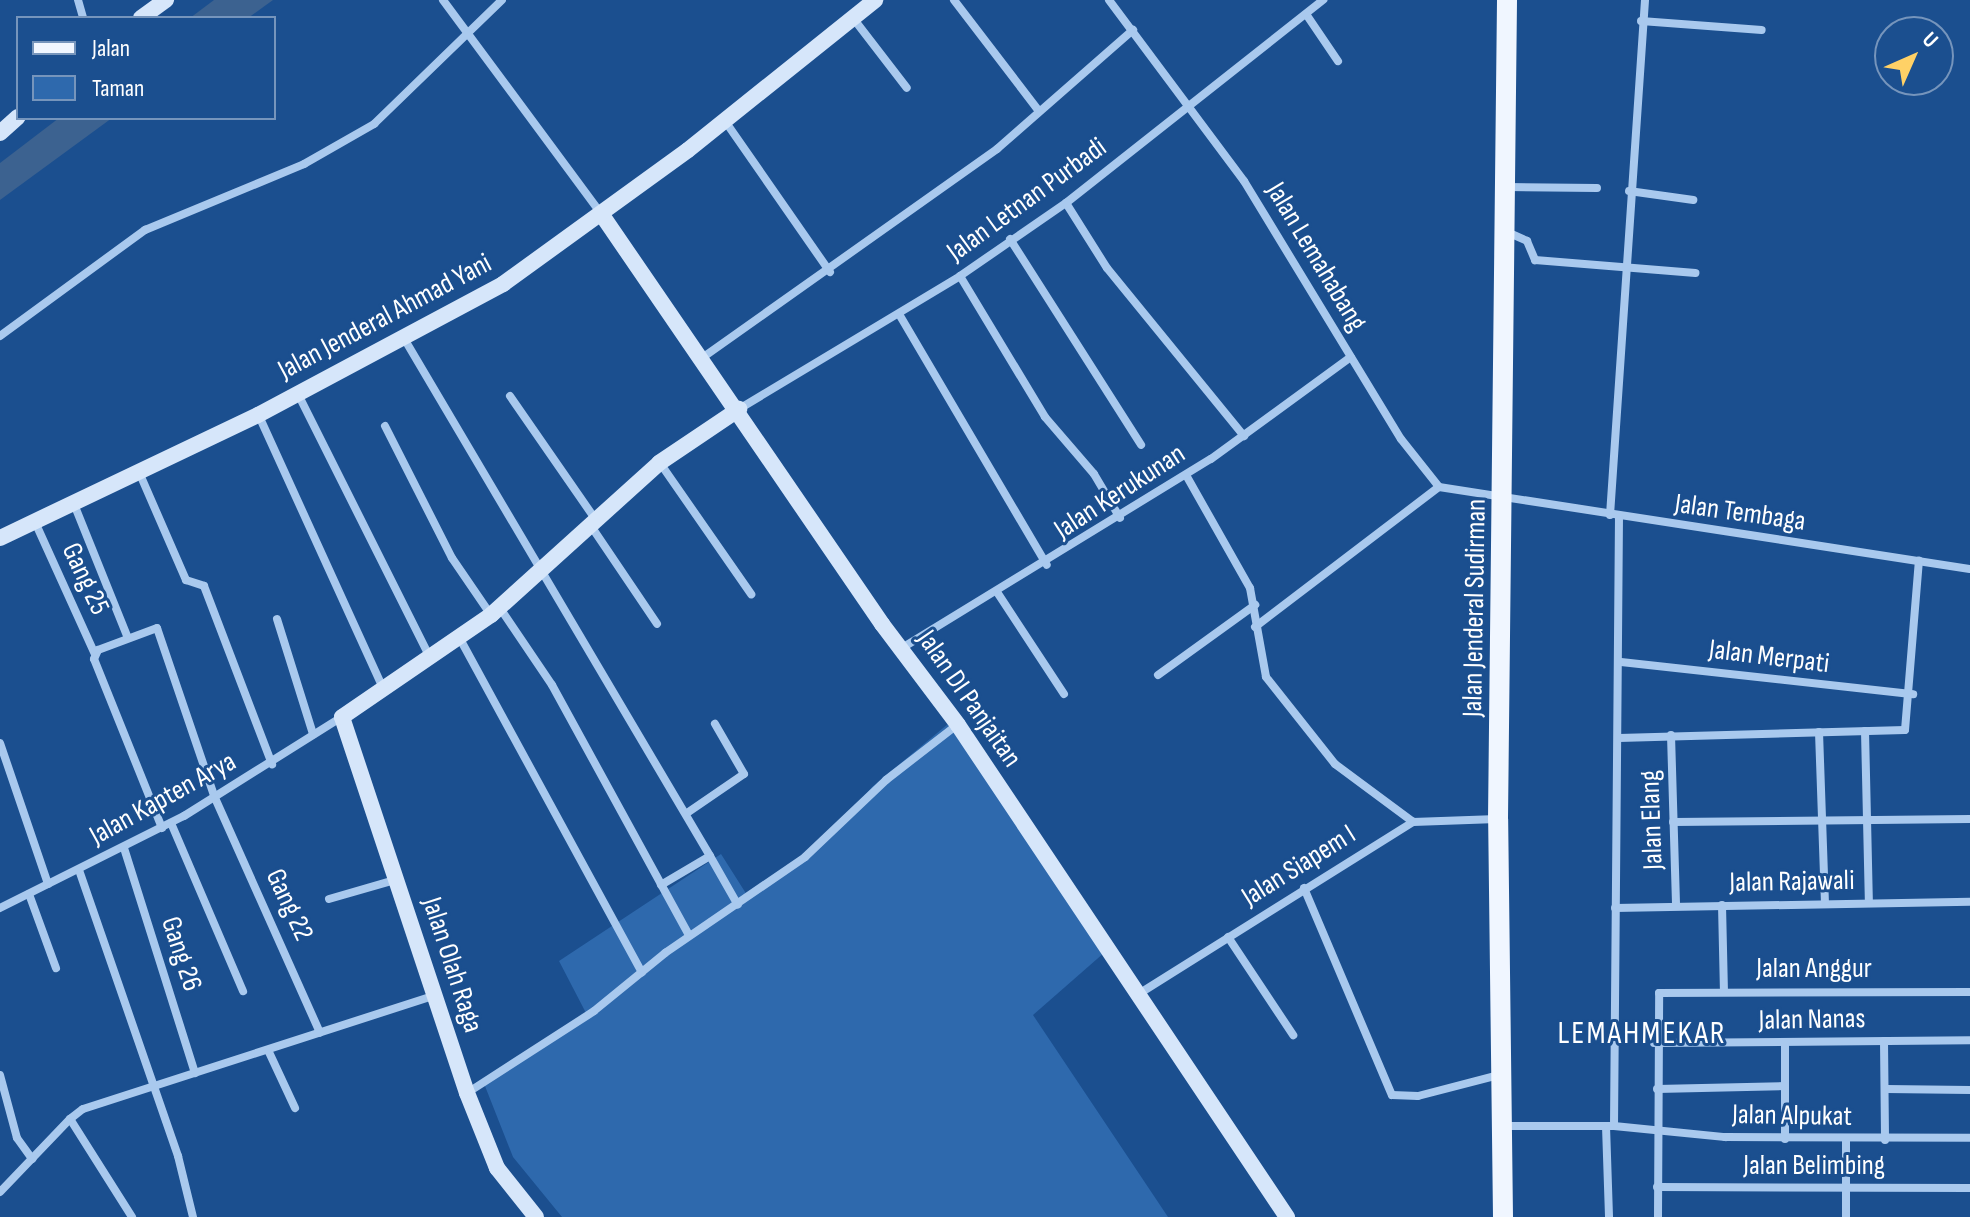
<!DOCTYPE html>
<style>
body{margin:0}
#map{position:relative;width:1970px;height:1217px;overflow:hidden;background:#1b4f8f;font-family:"Sofia Sans Condensed",sans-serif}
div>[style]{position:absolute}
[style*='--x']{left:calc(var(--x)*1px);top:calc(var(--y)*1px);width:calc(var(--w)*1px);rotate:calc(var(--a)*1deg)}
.green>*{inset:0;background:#2e69ad}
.water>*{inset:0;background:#3c6290}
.street>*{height:8px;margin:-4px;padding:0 4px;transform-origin:4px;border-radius:4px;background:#a9c9ee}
.secondary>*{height:16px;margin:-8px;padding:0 8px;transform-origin:8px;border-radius:8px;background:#d6e6fa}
.primary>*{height:20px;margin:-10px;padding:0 10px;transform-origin:10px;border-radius:10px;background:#f0f6ff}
span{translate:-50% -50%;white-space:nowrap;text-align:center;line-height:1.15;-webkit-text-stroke:6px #1b4f8f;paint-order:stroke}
.street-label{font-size:28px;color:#fff}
.quarter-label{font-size:32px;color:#fff;letter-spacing:2px}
.legend{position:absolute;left:16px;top:16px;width:260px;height:104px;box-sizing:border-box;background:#1b4f8f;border:2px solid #7695bc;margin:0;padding:10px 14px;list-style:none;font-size:24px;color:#fff}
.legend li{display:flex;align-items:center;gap:16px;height:40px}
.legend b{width:40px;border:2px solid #7695bc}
.north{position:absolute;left:1874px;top:16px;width:80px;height:80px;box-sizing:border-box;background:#1b4f8f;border:2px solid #7695bc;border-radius:50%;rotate:45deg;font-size:22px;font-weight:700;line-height:32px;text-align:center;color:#fff}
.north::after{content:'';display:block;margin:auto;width:28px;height:36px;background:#ffd166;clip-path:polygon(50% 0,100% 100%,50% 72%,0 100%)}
</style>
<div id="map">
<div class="green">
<div style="clip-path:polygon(948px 724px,1105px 952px,1033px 1015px,1168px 1217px,562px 1217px,513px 1157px,483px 1081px,586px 1013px,559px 961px,721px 854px,747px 895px,832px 834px,872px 787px)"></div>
</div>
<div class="water">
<div style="clip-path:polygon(214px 0,273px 0,248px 18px,190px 18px)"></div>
<div style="clip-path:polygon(59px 118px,112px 118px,0 200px,0 163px)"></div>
</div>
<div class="street">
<div style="--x:78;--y:0;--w:19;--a:74"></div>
<div style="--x:443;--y:0;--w:267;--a:53.5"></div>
<div style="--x:954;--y:0;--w:140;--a:52.6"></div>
<div style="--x:1109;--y:0;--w:226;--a:53.3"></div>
<div style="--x:1244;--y:181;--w:302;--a:58.7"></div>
<div style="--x:1401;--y:439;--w:61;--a:51.6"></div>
<div style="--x:1439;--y:487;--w:537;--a:8.78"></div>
<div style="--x:1306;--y:14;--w:57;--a:55.8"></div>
<div style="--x:853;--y:18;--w:88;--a:52.4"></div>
<div style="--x:1641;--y:21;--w:121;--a:4.3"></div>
<div style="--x:725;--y:121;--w:184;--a:55.2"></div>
<div style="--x:1507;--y:187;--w:90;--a:0.6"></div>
<div style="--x:1629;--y:191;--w:65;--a:8"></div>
<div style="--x:1066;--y:203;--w:77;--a:57.8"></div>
<div style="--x:1107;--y:268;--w:217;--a:50.8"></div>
<div style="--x:1507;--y:232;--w:22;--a:24"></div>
<div style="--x:1527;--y:241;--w:21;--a:67"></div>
<div style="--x:1535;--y:260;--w:161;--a:4.6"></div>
<div style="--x:1010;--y:239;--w:244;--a:57.5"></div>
<div style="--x:960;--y:276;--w:165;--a:58.9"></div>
<div style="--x:1045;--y:417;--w:75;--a:49.3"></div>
<div style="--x:1094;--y:474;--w:51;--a:59.4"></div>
<div style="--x:899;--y:314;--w:291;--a:59.5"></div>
<div style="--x:0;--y:336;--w:180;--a:-36.2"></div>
<div style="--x:145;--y:230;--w:172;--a:-22.5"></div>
<div style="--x:304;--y:164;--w:81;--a:-29.7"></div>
<div style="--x:374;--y:124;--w:178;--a:-44.1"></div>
<div style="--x:405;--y:340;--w:599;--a:59.41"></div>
<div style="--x:710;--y:856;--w:57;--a:149.4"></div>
<div style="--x:702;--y:358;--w:362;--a:-35.3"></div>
<div style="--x:997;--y:149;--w:181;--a:-41.2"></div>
<div style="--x:298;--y:394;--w:295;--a:63.4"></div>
<div style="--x:510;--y:396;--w:151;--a:55.3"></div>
<div style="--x:739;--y:409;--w:258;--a:-31"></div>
<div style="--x:960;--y:276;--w:129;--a:-34.6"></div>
<div style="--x:1066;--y:203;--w:328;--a:-38.3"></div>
<div style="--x:259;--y:416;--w:301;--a:65.5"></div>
<div style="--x:385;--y:426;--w:148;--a:63.1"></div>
<div style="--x:452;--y:558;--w:69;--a:55.6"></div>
<div style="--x:660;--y:463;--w:160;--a:55.2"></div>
<div style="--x:139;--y:472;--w:118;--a:66.5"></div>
<div style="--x:186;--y:580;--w:19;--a:18"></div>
<div style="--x:204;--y:586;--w:191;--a:69.1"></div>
<div style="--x:1186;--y:475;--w:130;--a:60.5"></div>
<div style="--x:1250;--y:588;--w:90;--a:79.8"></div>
<div style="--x:1266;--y:677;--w:111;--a:51.6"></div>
<div style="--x:1335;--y:764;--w:97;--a:36.6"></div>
<div style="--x:74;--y:504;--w:144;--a:68.1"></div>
<div style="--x:1610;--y:515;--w:516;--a:-86.11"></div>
<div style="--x:35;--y:522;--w:145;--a:65.6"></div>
<div style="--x:591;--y:526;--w:118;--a:56"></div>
<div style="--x:997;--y:592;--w:122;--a:56.7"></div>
<div style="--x:500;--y:608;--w:93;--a:56"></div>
<div style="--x:552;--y:685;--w:285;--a:61.3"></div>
<div style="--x:277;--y:619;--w:121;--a:72.6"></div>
<div style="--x:1255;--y:627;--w:231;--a:-37.3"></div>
<div style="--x:459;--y:637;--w:382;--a:61.4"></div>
<div style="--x:902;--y:648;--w:362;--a:-31.5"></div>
<div style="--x:1211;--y:459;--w:173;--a:-36.1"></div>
<div style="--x:1621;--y:662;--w:294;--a:6.3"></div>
<div style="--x:1158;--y:675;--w:120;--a:-35.8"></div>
<div style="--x:1865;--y:731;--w:171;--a:88.7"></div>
<div style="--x:1819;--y:732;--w:171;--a:88"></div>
<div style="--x:1671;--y:735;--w:170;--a:88.3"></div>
<div style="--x:1619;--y:738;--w:286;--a:-1.6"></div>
<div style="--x:1905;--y:730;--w:170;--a:-85.3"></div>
<div style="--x:0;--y:743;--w:149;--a:71.2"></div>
<div style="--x:687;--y:813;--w:69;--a:-34.4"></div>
<div style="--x:744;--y:774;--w:58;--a:-120.1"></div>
<div style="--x:1673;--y:822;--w:297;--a:-0.6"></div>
<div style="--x:171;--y:823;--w:183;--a:66.8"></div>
<div style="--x:162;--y:828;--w:182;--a:-111.9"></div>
<div style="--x:94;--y:659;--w:10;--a:-66"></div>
<div style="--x:98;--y:650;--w:63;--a:-20.4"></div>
<div style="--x:157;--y:628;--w:180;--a:71.2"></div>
<div style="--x:215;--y:798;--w:257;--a:65.9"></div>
<div style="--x:124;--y:848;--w:236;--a:72.5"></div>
<div style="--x:710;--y:856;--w:56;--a:60.3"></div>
<div style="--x:79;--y:870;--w:303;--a:70.9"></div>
<div style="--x:178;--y:1156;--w:63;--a:76.2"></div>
<div style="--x:1304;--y:888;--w:225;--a:67"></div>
<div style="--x:1392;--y:1095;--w:26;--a:2"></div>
<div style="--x:1418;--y:1096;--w:84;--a:-14.5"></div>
<div style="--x:29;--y:894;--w:79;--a:70"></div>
<div style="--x:329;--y:899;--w:69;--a:-16.1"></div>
<div style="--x:1722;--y:905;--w:86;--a:88.7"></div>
<div style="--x:0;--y:908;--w:206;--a:-26.6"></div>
<div style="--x:184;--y:816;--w:186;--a:-32.1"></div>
<div style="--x:1615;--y:908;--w:355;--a:-1"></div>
<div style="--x:1228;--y:937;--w:118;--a:56.4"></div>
<div style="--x:1137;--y:995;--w:326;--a:-32.1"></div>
<div style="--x:1413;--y:822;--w:84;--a:-2"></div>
<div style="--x:1884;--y:1041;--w:99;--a:89.4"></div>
<div style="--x:1654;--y:1043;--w:316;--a:-0.5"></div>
<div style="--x:1785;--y:1043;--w:96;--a:90"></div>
<div style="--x:268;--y:1050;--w:64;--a:65"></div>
<div style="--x:0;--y:1075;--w:65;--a:74.9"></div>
<div style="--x:17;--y:1138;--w:26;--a:54"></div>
<div style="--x:1657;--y:1089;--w:128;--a:-1.3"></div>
<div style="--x:1886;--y:1089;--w:84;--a:0.7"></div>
<div style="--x:467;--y:1093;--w:151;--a:-32.8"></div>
<div style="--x:594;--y:1011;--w:92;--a:-39.2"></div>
<div style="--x:665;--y:953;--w:170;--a:-34.4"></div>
<div style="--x:805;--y:857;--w:112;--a:-43.5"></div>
<div style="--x:886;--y:780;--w:90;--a:-37.8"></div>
<div style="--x:1504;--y:1126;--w:110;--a:0"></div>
<div style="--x:1614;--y:1126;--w:112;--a:5.7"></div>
<div style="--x:1725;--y:1137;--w:245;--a:0.2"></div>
<div style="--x:1606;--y:1126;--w:91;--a:88.1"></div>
<div style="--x:1614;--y:1126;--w:609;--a:-89.53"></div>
<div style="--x:1846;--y:1139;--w:78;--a:90"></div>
<div style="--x:1657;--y:1187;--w:313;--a:0.2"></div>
<div style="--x:0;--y:1192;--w:101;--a:-46.2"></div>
<div style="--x:132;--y:1217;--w:116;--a:-122.3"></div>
<div style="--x:70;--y:1119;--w:16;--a:-38"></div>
<div style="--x:83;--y:1109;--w:371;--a:-17.9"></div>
<div style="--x:1658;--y:1217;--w:224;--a:-89.7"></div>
<div style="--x:1659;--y:993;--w:311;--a:-0.2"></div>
</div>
<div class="secondary">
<div style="--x:141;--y:18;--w:31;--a:-36"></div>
<div style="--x:0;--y:133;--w:24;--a:-42"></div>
<div style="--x:602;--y:215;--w:496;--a:55.6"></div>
<div style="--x:882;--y:624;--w:126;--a:53"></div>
<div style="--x:958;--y:725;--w:592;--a:56.23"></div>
<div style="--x:0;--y:538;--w:286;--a:-25.5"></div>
<div style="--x:258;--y:415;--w:278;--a:-28.1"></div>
<div style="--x:503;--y:284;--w:228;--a:-35.9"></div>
<div style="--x:688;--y:150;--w:240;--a:-38.7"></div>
<div style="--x:536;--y:1217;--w:63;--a:-128.5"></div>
<div style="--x:497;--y:1168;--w:81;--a:-111.8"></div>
<div style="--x:467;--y:1093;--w:396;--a:-108.4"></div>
<div style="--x:342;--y:717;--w:181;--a:-34.4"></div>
<div style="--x:491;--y:615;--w:227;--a:-42.1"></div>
<div style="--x:659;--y:463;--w:97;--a:-34"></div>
</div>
<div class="primary">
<div style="--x:1503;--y:1217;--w:398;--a:-90.7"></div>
<div style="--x:1498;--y:819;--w:819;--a:-89.37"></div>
</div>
<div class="street-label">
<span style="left:1027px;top:200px;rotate:-36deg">Jalan Letnan Purbadi</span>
<span style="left:1316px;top:257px;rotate:59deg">Jalan Lemahabang</span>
<span style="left:385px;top:317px;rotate:-28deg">Jalan Jenderal Ahmad Yani</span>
<span style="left:1120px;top:492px;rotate:-33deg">Jalan Kerukunan</span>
<span style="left:1740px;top:513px;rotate:8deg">Jalan Tembaga</span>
<span style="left:85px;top:579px;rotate:65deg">Gang 25</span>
<span style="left:1475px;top:608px;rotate:-89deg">Jalan Jenderal Sudirman</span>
<span style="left:1769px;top:657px;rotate:7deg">Jalan Merpati</span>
<span style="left:969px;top:699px;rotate:55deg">Jalan DI Panjaitan</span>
<span style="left:163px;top:799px;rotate:-29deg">Jalan Kapten Arya</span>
<span style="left:1652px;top:820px;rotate:-92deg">Jalan Elang</span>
<span style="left:1299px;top:866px;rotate:-32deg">Jalan Siapem I</span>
<span style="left:1792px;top:882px;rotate:-1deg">Jalan Rajawali</span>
<span style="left:289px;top:905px;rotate:65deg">Gang 22</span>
<span style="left:181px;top:954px;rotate:72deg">Gang 26</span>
<span style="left:452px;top:965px;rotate:72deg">Jalan Olah Raga</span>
<span style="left:1814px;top:969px">Jalan Anggur</span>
<span style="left:1812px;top:1020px;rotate:-1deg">Jalan Nanas</span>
<span style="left:1792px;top:1116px;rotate:1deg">Jalan Alpukat</span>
<span style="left:1814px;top:1166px">Jalan Belimbing</span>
</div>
<div class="quarter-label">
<span style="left:1642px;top:1034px">LEMAHMEKAR</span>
</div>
<ul class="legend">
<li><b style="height:10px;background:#f0f6ff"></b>Jalan</li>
<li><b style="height:22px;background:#2e69ad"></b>Taman</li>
</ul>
<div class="north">U</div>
</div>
